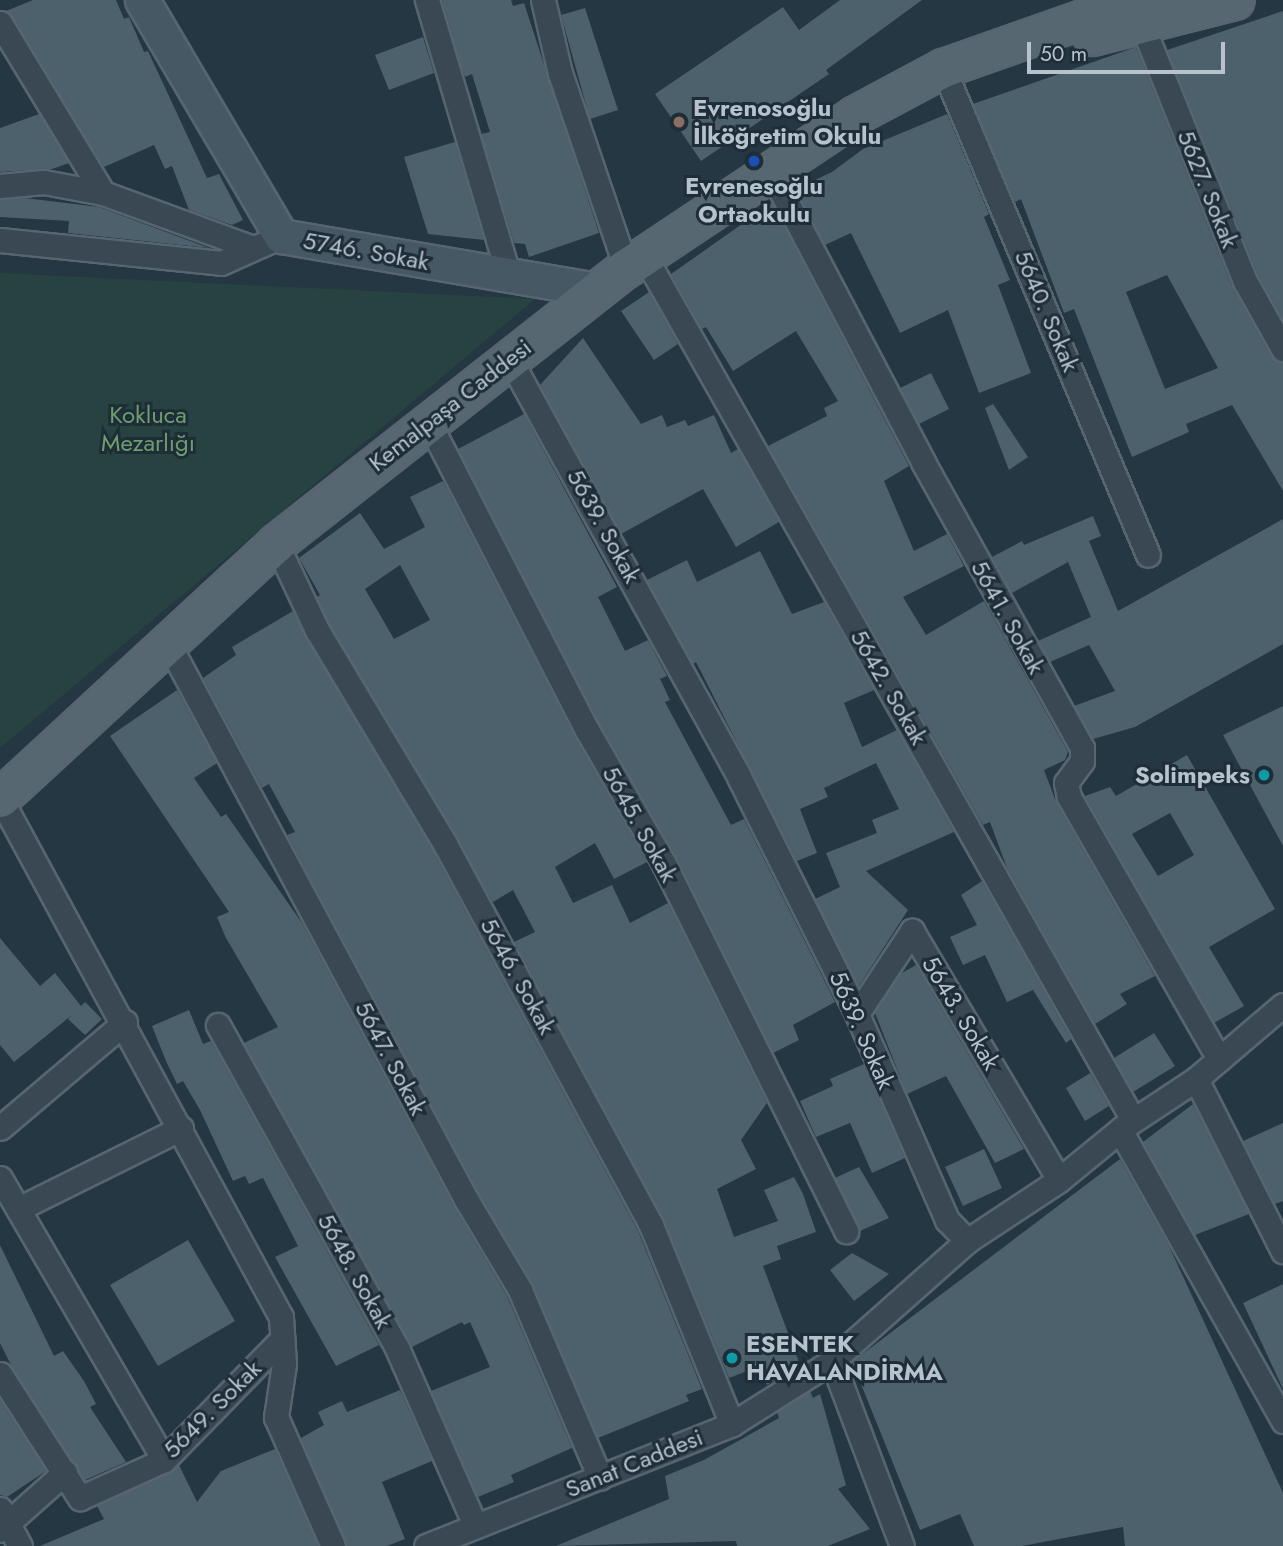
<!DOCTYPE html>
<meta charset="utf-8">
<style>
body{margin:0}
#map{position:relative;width:1283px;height:1546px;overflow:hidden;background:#243742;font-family:Jost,sans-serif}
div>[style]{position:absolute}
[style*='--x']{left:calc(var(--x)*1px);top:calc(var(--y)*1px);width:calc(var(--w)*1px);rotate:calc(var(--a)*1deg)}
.green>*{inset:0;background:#274341}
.building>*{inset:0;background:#4d616d}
.roads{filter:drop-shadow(2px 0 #57656f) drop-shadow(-2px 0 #57656f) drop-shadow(0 2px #57656f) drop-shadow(0 -2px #57656f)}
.street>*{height:23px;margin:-11.5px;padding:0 11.5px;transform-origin:11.5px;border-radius:11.5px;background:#394852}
.secondary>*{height:33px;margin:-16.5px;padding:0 16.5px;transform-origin:16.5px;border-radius:16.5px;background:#475865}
.primary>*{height:37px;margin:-18.5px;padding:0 18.5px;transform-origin:18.5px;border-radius:18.5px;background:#576772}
.dots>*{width:19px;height:19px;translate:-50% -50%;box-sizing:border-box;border:4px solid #1e2d37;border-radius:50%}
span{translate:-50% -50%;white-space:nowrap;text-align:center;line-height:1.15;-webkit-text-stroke:6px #1e2d37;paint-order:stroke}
.poi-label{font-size:24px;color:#b6c2cc;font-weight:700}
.left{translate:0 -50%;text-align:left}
.right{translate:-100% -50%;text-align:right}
.street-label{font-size:24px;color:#b6c2cc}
.park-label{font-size:24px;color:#6c9e6e}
.scale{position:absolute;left:1027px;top:42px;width:198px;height:32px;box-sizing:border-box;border:4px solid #b6c2cc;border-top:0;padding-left:9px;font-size:21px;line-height:24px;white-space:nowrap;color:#b6c2cc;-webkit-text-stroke:5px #1e2d37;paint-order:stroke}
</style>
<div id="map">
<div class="green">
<div style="clip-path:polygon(0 273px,535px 299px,0 748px)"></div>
</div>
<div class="building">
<div style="clip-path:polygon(33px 0,116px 0,124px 19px,129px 17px,144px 52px,148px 51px,207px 178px,219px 174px,243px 220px,232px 225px,189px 210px,172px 166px,165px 169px,154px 145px,104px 167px,6px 11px)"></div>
<div style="clip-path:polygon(442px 0,511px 0,513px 6px,524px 3px,599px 233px,529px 257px,525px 244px,514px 243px,481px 134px,490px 132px,472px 74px,465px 77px,460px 63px)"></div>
<div style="clip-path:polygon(840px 0,922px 0,826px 70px,829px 74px,701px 161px,655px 94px,783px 7px,799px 30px)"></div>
<div style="clip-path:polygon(585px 8px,618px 110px,590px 119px,561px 15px)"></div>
<div style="clip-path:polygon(1283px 11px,1283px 320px,1258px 275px,1167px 50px)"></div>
<div style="clip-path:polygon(423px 37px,434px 73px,389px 90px,375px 55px)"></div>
<div style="clip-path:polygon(evenodd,1136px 47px,1232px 286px,1271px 356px,1283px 363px,1283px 491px,1232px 405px,1186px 424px,1189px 432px,1132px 457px,1074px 309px,1064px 313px,1021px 199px,1015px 202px,973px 104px,1136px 47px,1167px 275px,1218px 368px,1165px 389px,1126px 292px,1167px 275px)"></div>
<div style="clip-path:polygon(39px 114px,69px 163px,52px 169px,0 172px,0 128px)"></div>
<div style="clip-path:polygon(947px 114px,989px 214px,984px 217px,1010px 280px,998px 285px,1031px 373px,979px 393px,948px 310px,900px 333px,851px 233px,825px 245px,796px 189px,832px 172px,863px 149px)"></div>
<div style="clip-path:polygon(455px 142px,484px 240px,428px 234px,404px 157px)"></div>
<div style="clip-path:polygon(25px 198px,99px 207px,209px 248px,68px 233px,69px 221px,0 217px,0 200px)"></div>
<div style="clip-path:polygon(772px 203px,909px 466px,884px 481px,914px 551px,947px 534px,964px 566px,903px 597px,926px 635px,984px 601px,1068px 752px,1065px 760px,1044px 770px,1057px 804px,1155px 976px,1120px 994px,1127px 1004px,1095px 1024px,1007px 868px,990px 822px,983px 825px,768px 446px,827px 416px,824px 408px,838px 401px,796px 331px,733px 371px,706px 327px,702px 329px,671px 274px)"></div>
<div style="clip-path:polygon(649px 292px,678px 344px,654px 360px,621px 311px)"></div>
<div style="clip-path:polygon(583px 338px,641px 424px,662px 415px,667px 427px,685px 420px,688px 426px,714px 415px,731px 453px,738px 449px,779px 522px,736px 547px,703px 489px,621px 534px,540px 385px)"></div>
<div style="clip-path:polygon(931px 373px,949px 409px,919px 424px,900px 388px)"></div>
<div style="clip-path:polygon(993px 404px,1028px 457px,1009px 470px,985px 408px)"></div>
<div style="clip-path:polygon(524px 414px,617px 587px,598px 597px,625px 651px,648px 640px,667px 676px,660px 679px,670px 700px,665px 702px,731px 825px,744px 819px,835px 1002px,793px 1025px,799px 1040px,773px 1053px,677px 858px,599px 723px,458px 449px)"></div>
<div style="clip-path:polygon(evenodd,443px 481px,575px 737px,647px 862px,614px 879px,595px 843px,555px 867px,573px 903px,612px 885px,630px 923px,668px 903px,767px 1103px,741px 1140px,756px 1169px,717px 1189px,734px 1237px,778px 1221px,764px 1190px,794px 1177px,803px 1194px,816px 1232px,777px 1246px,781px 1259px,763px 1266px,800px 1365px,767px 1385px,760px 1366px,729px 1378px,663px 1218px,514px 942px,535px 932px,513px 890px,493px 902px,329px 623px,317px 597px,320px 595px,299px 558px,360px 513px,384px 549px,425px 527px,410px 497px,443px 481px,400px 565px,430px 620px,394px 639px,365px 589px,400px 565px)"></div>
<div style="clip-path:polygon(1093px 516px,1101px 536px,1089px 541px,1118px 611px,1283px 519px,1283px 644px,1135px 727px,1093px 739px,1074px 706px,1115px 691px,1089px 645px,1050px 662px,1038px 641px,1091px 617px,1068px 562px,1012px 593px,992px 557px,1022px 541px,1024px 545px)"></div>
<div style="clip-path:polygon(760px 551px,792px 614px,824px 602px,874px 690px,844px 703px,862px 747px,897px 730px,954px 832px,866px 871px,908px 910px,859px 986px,815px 899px,840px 887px,826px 853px,877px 833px,872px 820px,899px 809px,876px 763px,824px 788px,828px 797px,800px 809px,817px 853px,797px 861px,696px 662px,693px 664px,647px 580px,687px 560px,697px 582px)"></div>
<div style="clip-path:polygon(293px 611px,433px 851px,638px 1231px,702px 1389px,686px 1395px,689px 1401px,598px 1438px,532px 1283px,479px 1194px,287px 835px,295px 832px,269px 784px,262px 788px,203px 678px,236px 655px,232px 647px)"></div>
<div style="clip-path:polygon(177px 690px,217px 763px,194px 778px,221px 817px,226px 814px,302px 923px,455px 1208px,507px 1296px,572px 1448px,511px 1475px,514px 1482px,478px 1497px,431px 1391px,490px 1367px,470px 1322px,464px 1325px,462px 1322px,412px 1347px,244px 1043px,278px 1027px,226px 938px,217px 917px,229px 912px,110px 736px)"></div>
<div style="clip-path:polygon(1283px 706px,1283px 846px,1223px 735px)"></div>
<div style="clip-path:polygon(evenodd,1187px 755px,1275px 909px,1209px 947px,1244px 1006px,1214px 1023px,1085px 796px,1110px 787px,1116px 796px,1187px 755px,1170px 813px,1194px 855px,1158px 876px,1132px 834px,1170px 813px)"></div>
<div style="clip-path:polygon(982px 881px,1071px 1039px,1066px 1043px,1033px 990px,1007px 1002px,985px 955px,963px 965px,950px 937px,977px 925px,961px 895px)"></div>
<div style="clip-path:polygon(0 938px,40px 986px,55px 973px,81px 1006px,85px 1002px,102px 1019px,85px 1035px,68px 1019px,72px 1015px,14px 1062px,0 1045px)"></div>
<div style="clip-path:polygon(916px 965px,994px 1098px,1024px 1149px,995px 1163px,946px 1076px,907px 1094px,875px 1013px,900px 974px)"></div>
<div style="clip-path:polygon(189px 1010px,203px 1044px,211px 1041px,379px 1345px,336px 1366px,275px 1257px,298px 1246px,263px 1178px,249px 1184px,245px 1176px,233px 1181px,200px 1110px,183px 1081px,177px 1084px,166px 1061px,152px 1026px)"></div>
<div style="clip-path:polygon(1154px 1033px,1175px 1066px,1133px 1092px,1114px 1058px)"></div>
<div style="clip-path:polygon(864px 1064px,905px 1158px,872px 1173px,850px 1123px,816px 1137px,800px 1101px,833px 1086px,830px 1079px)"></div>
<div style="clip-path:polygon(1090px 1073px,1109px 1106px,1085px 1121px,1066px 1088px)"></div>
<div style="clip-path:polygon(1193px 1104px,1249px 1214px,1195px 1235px,1143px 1142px)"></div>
<div style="clip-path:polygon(1283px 1123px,1283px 1201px,1275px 1204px,1243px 1141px)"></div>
<div style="clip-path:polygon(984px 1149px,1002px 1188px,963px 1206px,945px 1167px)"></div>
<div style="clip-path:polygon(1120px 1159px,1169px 1246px,1283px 1493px,1283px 1546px,1125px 1546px,1123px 1527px,1022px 1546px,974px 1546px,960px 1514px,920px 1530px,852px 1362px)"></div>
<div style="clip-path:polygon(859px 1167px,889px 1218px,860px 1231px,835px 1178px)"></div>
<div style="clip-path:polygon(188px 1240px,235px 1321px,158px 1366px,110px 1285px)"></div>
<div style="clip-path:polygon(0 1245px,54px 1356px,63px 1351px,84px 1381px,96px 1404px,90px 1407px,126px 1462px,85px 1480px,13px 1369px,0 1343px)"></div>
<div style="clip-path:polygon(852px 1253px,889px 1274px,854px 1301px,830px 1270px)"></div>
<div style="clip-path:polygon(1283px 1284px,1283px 1389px,1243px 1303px)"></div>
<div style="clip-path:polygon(400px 1390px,432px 1461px,382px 1482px,405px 1539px,387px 1546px,347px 1546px,301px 1438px,324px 1425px,318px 1412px,342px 1401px,347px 1412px)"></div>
<div style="clip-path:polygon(810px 1391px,813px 1398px,820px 1394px,846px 1485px,838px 1489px,870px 1529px,828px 1546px,737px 1546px,736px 1541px,556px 1546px,669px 1499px,665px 1476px,704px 1460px,779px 1418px,777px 1412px)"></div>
<div style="clip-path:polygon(0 1400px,46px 1471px,7px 1497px,0 1495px)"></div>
<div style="clip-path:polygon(275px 1449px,318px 1546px,40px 1546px,104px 1519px,97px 1506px,179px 1465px,197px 1502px,221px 1471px)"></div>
</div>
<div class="roads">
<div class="street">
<div style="--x:427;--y:0;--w:288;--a:73.5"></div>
<div style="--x:543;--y:0;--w:75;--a:76.9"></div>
<div style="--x:560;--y:73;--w:206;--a:71.3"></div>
<div style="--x:0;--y:23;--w:199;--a:58.8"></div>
<div style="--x:1142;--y:25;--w:276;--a:68.1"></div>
<div style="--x:1245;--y:281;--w:78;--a:60.8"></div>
<div style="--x:943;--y:68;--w:528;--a:67.17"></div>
<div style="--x:770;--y:170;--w:330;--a:62.3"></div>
<div style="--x:923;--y:462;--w:327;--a:60.9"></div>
<div style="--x:1082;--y:748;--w:13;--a:90"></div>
<div style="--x:1082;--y:761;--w:27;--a:126"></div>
<div style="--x:1066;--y:783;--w:14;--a:78"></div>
<div style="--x:1069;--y:797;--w:302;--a:60.2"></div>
<div style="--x:0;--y:186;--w:44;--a:-5.2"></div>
<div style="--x:44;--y:182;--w:60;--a:10.6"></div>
<div style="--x:103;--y:193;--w:160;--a:20.1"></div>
<div style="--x:0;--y:240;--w:222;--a:5.9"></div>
<div style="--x:221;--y:263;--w:66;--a:-24.2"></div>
<div style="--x:645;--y:257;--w:989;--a:60.51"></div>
<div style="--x:509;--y:358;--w:478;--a:61.2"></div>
<div style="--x:739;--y:777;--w:265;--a:63.5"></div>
<div style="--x:857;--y:1014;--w:225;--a:66.4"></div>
<div style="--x:947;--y:1220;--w:29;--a:46"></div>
<div style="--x:967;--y:1241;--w:110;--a:-33.5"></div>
<div style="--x:1059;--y:1180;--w:79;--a:-39.3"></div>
<div style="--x:1120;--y:1130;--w:334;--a:60.7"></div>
<div style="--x:428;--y:421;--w:348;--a:62.8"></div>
<div style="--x:587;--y:730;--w:155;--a:60.1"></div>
<div style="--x:664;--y:864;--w:410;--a:63.6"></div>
<div style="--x:276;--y:543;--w:96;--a:64.8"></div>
<div style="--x:317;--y:630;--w:249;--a:59.1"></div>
<div style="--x:445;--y:844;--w:433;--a:61.6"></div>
<div style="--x:651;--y:1225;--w:215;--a:67.9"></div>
<div style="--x:168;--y:643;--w:633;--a:61.82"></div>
<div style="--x:467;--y:1201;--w:104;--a:59.2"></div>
<div style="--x:520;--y:1290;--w:204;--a:66.9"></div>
<div style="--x:0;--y:798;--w:590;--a:61.57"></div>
<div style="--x:281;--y:1317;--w:47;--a:86.3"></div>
<div style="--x:284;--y:1364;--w:54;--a:98.6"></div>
<div style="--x:276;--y:1417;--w:141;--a:66.2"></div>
<div style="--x:857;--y:1014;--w:100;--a:-56.5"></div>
<div style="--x:912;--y:931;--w:289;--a:59.4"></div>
<div style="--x:218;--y:1025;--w:369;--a:61"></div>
<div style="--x:397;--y:1348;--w:193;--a:66.2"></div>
<div style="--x:1196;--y:1079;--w:193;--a:63.2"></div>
<div style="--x:0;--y:1128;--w:164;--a:-40.3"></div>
<div style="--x:1122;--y:1128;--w:89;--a:-33.5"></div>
<div style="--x:1196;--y:1079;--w:114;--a:-40.4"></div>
<div style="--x:0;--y:1178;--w:326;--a:59.8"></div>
<div style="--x:18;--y:1209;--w:182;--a:-26.4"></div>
<div style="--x:0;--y:1374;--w:148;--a:57.2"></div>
<div style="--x:80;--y:1498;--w:92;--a:-24.3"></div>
<div style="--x:164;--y:1460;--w:169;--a:-45.7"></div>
<div style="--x:0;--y:1509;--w:42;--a:61.6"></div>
<div style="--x:0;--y:1530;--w:87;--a:-41.7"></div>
<div style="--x:426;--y:1546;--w:329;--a:-21.7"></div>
<div style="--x:732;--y:1424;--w:118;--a:-32.2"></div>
<div style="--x:902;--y:1546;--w:198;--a:-110.7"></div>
<div style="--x:832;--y:1361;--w:181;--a:-41.6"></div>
</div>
<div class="secondary">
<div style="--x:142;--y:0;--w:274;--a:59.5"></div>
<div style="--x:281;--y:236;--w:322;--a:9.7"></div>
</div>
<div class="primary">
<div style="--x:1092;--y:36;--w:147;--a:-14.1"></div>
<div style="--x:0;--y:798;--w:376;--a:-42.7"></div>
<div style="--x:276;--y:543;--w:445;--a:-38.2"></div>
<div style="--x:626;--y:268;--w:275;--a:-33.7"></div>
<div style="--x:855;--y:115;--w:100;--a:-28.1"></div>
<div style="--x:943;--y:68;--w:205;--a:-19.4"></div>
</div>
</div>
<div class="dots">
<div style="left:679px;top:122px;background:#8d6e63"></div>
<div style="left:754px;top:161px;background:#1a4fb4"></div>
<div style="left:1264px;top:775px;background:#0f9aa8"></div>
<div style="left:732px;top:1358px;background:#0f9aa8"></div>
</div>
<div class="poi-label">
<span class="left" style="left:693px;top:122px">Evrenosoğlu<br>İlköğretim Okulu</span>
<span style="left:754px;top:200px">Evrenesoğlu<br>Ortaokulu</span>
<span class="right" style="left:1250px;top:775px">Solimpeks</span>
<span class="left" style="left:746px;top:1358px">ESENTEK<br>HAVALANDİRMA</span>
</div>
<div class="street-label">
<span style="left:1208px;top:189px;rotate:68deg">5627. Sokak</span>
<span style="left:366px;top:251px;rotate:10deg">5746. Sokak</span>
<span style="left:1047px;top:311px;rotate:67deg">5640. Sokak</span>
<span style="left:450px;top:405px;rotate:-38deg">Kemalpaşa Caddesi</span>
<span style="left:604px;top:526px;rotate:61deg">5639. Sokak</span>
<span style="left:1008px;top:617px;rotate:61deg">5641. Sokak</span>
<span style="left:889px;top:687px;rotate:60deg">5642. Sokak</span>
<span style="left:640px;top:824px;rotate:61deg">5645. Sokak</span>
<span style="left:518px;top:976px;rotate:61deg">5646. Sokak</span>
<span style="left:961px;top:1013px;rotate:59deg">5643. Sokak</span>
<span style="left:862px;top:1030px;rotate:66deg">5639. Sokak</span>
<span style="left:391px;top:1058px;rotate:62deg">5647. Sokak</span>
<span style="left:355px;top:1271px;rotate:61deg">5648. Sokak</span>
<span style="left:212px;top:1409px;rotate:-45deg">5649. Sokak</span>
<span style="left:634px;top:1463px;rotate:-22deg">Sanat Caddesi</span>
</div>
<div class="park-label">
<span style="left:148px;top:429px">Kokluca<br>Mezarlığı</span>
</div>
<div class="scale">50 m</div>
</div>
